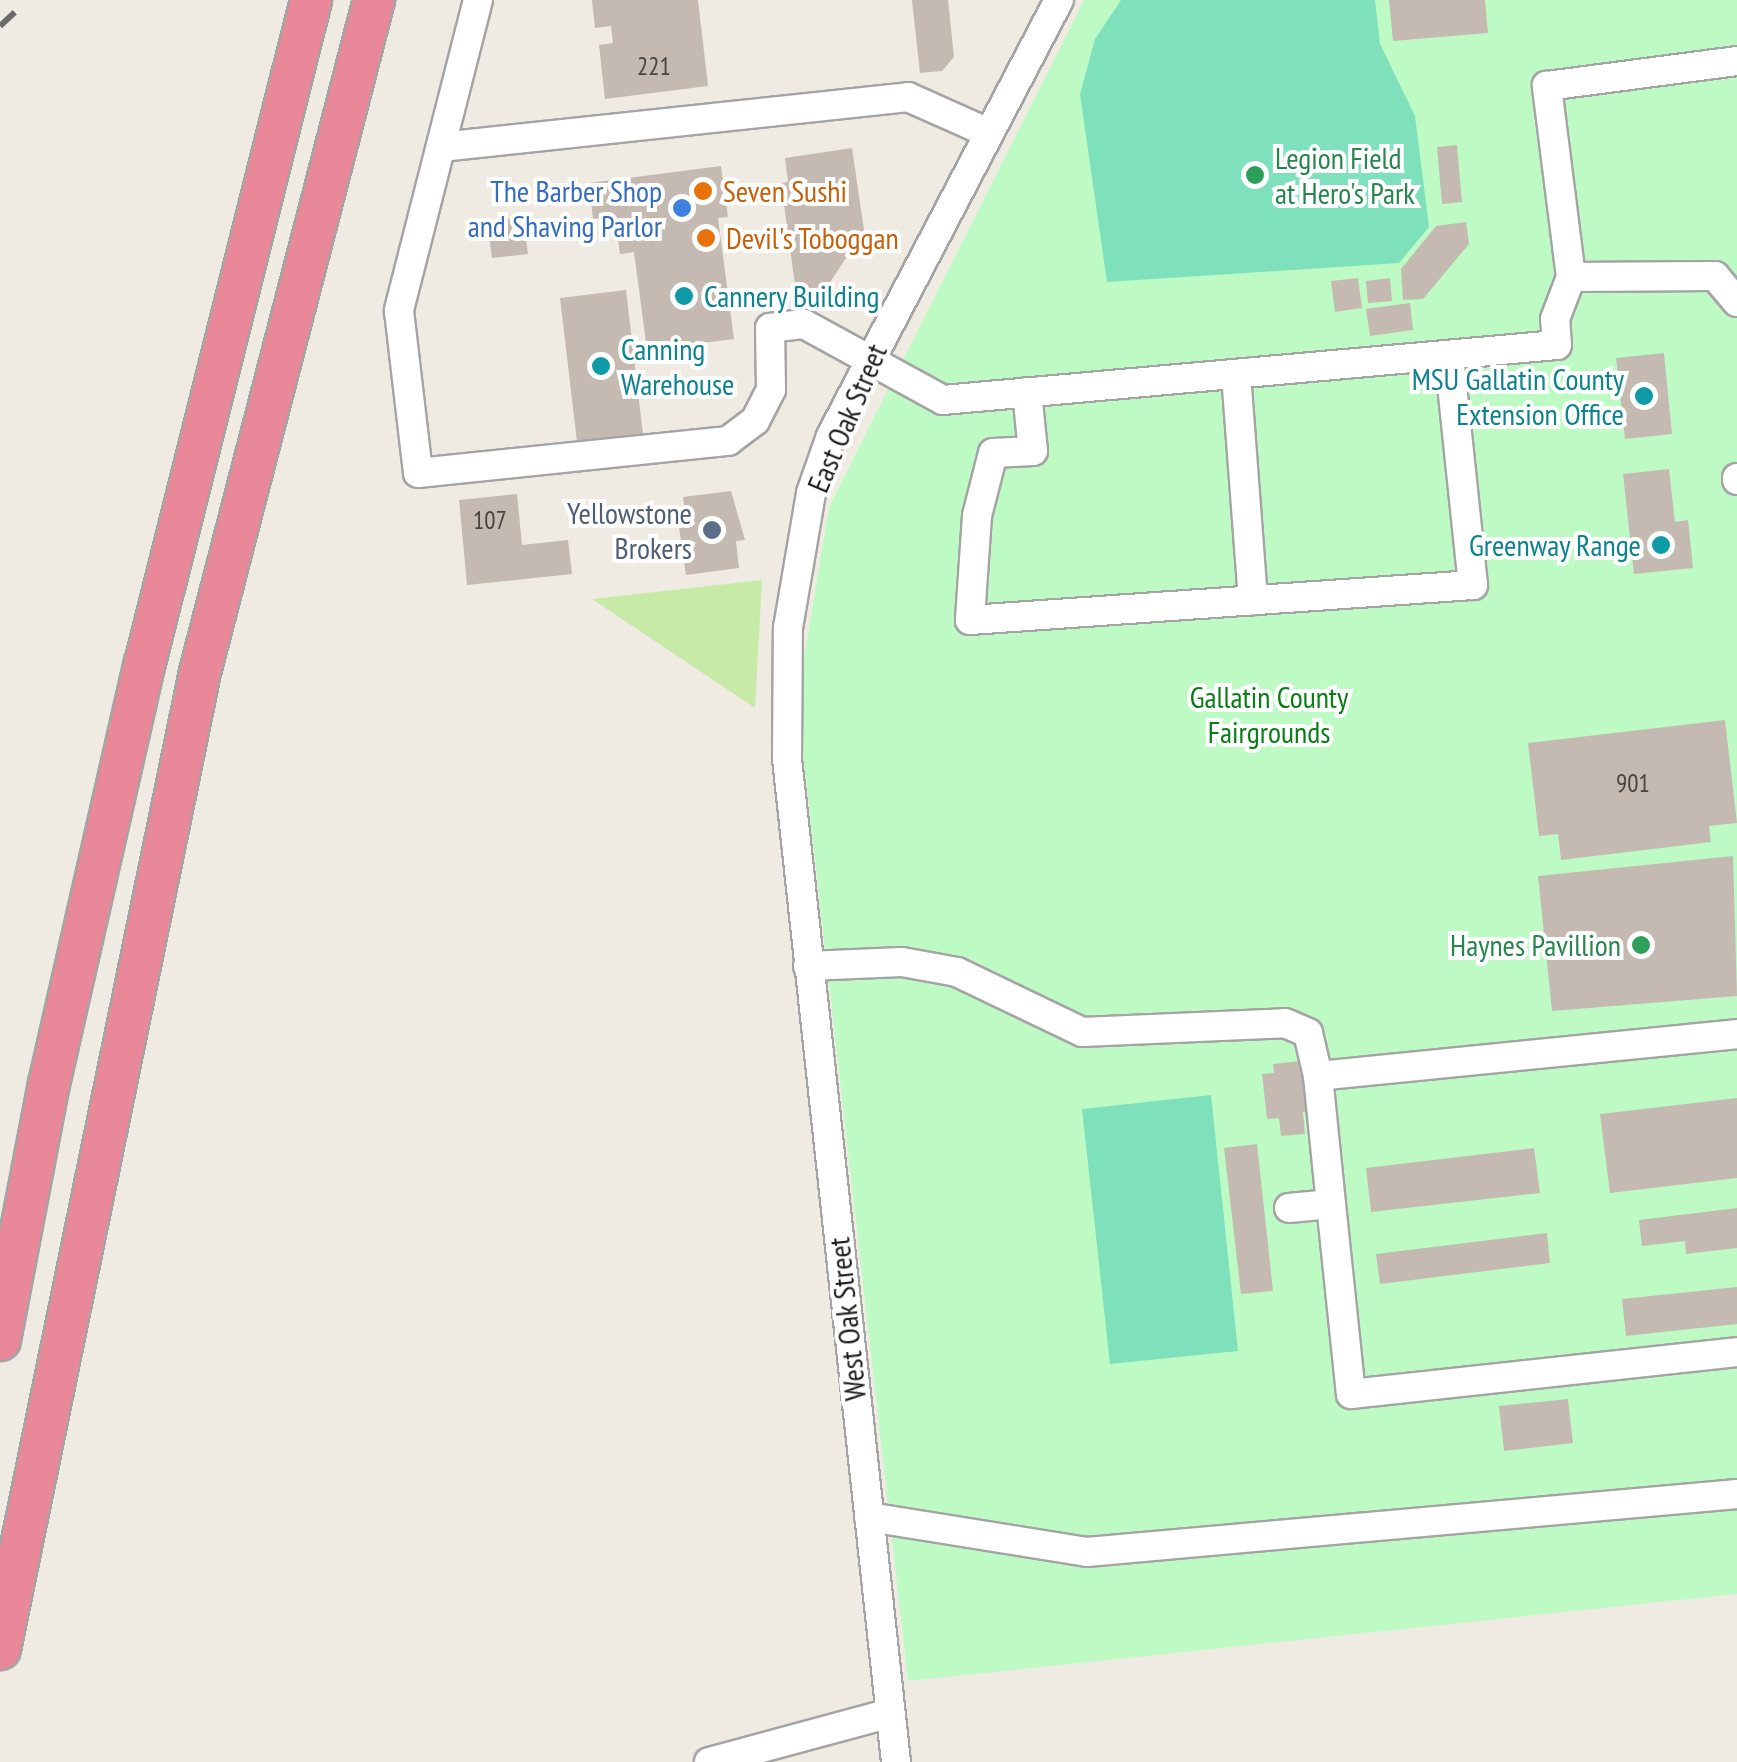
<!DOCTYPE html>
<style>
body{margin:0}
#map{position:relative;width:1737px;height:1762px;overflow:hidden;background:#efebe3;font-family:"PT Sans Narrow",sans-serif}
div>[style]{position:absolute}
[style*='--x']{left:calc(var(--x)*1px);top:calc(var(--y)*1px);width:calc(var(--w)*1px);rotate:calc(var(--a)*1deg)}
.grass>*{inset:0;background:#c7eba7}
.park>*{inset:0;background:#befbc4}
.pitch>*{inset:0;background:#7fe0bc}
.building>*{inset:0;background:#c4bab2}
.roads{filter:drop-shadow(2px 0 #a4a4a4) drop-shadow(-2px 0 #a4a4a4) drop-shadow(0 2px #a4a4a4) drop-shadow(0 -2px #a4a4a4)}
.minor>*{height:28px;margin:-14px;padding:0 14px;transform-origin:14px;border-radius:14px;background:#fff}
.highway>*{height:40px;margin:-20px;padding:0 20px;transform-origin:20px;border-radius:20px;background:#e88898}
.rail>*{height:6px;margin-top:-3px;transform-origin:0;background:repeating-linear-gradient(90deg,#6b6b6b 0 20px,transparent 0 40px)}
.dots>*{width:28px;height:28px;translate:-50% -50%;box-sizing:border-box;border:5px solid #fff;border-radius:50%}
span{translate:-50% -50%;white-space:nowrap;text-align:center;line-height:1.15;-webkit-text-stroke:8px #fff;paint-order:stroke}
.number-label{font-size:25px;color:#474442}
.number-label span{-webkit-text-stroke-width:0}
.leisure-label{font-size:30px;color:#27864d}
.left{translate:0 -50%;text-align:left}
.right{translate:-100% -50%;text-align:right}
.shop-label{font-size:30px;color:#366cbe}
.food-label{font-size:30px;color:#c56008}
.culture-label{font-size:30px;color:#0d838f}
.street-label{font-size:30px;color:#1d1d1d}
.service-label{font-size:30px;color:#4e5e75}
.park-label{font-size:30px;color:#097e15}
</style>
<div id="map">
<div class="grass">
<div style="clip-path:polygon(762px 580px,755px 708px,592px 599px)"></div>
</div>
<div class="park">
<div style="clip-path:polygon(1084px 0,1737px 0,1737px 1594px,908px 1681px,797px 700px,829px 507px)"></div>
</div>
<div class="pitch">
<div style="clip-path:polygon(1121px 0,1375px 0,1380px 44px,1415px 116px,1429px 227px,1399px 263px,1107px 282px,1080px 94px,1095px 39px)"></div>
<div style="clip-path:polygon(1211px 1095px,1238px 1351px,1110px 1364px,1082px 1109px)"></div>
</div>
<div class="building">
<div style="clip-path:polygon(592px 0,698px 0,708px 86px,605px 99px,599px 45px,613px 43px,611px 26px,595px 28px)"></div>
<div style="clip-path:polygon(912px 0,948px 0,954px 57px,942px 71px,920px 73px)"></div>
<div style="clip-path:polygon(1389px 0,1485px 0,1488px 33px,1393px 41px)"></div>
<div style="clip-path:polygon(1457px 145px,1462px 202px,1442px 204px,1437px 147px)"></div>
<div style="clip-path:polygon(852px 148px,864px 230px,811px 312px,799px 314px,781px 183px,788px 182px,785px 158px)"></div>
<div style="clip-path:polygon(721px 166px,728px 217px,718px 218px,734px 339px,647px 350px,634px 252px,620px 254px,615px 216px,593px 219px,589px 183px)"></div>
<div style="clip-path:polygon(523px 217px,528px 254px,492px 258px,487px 221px)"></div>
<div style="clip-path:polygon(1466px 222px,1469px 244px,1423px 299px,1403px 300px,1401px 269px,1436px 226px)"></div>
<div style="clip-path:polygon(1358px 278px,1362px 308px,1335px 312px,1331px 281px)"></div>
<div style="clip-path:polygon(1390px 278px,1392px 301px,1368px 303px,1366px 281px)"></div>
<div style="clip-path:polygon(626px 290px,643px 434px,577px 442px,560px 298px)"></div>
<div style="clip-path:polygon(1410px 303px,1413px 330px,1370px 336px,1366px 309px)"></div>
<div style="clip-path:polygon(1664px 353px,1672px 434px,1625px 439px,1616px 358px)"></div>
<div style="clip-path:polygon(1669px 469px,1675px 522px,1688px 520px,1693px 568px,1634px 574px,1623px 474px)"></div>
<div style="clip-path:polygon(731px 491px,745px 540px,736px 541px,739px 568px,686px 575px,678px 520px,686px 519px,683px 497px)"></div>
<div style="clip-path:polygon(517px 494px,522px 545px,568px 540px,572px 574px,467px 585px,459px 500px)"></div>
<div style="clip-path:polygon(1725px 720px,1737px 823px,1709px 826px,1711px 842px,1561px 860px,1558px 834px,1539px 836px,1528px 743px)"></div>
<div style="clip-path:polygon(1733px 856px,1737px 996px,1552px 1011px,1538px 876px)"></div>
<div style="clip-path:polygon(1300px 1061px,1301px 1068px,1312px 1067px,1317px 1111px,1303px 1112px,1305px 1134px,1281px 1136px,1279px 1118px,1267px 1119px,1262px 1074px,1274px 1073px,1273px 1064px)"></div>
<div style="clip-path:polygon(1737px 1098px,1737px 1178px,1610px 1193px,1600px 1114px)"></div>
<div style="clip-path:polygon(1257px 1144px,1273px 1291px,1241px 1294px,1224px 1148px)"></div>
<div style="clip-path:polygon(1534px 1148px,1540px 1193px,1371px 1212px,1366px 1168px)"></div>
<div style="clip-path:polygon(1737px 1208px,1737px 1248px,1686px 1254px,1685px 1241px,1642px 1246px,1639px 1220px)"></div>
<div style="clip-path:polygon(1547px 1233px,1550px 1263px,1380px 1284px,1376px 1254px)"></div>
<div style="clip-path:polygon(1737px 1287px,1737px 1324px,1626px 1336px,1622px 1299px)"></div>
<div style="clip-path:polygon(1568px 1399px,1573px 1443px,1504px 1451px,1499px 1406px)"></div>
</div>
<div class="roads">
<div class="minor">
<div style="--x:478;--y:0;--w:321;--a:104.3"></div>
<div style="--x:399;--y:311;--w:163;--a:83.3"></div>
<div style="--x:418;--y:473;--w:312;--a:-5.9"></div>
<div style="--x:728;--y:441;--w:34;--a:-37"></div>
<div style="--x:755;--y:421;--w:35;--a:-63"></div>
<div style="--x:771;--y:390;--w:62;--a:-90.9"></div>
<div style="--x:770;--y:328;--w:34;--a:-7"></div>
<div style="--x:804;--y:324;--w:158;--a:28.7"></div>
<div style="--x:943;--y:400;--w:616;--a:-5.12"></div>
<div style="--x:1557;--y:345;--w:26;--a:-94"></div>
<div style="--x:1555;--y:319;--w:45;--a:-69.1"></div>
<div style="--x:1571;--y:277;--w:144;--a:-0.4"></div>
<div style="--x:1715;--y:276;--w:34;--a:50"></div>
<div style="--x:441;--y:147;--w:470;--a:-6.1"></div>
<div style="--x:908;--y:97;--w:89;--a:24"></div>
<div style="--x:1571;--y:277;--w:193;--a:-97.2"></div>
<div style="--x:1547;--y:86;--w:192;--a:-7.5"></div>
<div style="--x:1236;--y:374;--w:227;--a:85.7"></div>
<div style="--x:1027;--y:392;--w:59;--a:84.2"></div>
<div style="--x:1033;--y:451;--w:40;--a:177.1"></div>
<div style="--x:993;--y:453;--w:65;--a:104.3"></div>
<div style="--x:977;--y:516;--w:104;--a:93.9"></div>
<div style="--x:970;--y:620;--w:504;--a:-3.98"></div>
<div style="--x:1473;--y:585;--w:231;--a:-96"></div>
<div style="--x:1737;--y:478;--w:2;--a:90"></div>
<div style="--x:808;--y:966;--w:94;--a:-2.4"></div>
<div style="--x:902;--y:962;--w:56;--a:10.3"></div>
<div style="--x:957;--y:972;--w:139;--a:25.6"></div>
<div style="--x:1082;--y:1032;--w:203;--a:-2.5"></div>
<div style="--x:1285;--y:1023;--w:25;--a:23"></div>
<div style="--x:1308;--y:1033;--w:44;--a:76.9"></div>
<div style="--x:1331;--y:1204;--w:191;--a:84"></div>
<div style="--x:1351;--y:1394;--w:388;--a:-6.2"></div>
<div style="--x:1289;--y:1208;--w:42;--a:-5.4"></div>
<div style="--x:1331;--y:1204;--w:129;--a:-95.8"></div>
<div style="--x:1318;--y:1076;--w:421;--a:-5.7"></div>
<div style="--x:869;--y:1517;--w:221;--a:9.1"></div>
<div style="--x:1087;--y:1552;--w:653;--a:-5.1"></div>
<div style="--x:709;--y:1762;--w:188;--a:-15.1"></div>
<div style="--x:896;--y:1762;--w:1009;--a:-96.2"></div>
<div style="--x:787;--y:759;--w:131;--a:-89.6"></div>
<div style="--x:788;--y:628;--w:137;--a:-80.3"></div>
<div style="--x:811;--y:493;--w:60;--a:-70.7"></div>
<div style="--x:831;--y:436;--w:492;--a:-62.4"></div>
</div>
<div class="highway">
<div style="--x:0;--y:1340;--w:261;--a:-79.2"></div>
<div style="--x:49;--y:1084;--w:432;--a:-77.2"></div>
<div style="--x:145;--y:663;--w:683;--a:-75.94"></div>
<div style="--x:0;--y:1649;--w:997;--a:-78.43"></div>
<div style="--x:200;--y:672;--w:694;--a:-75.48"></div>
</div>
</div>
<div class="rail">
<div style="--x:0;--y:26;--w:38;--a:-43"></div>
</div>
<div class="dots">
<div style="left:1255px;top:175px;background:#2e9e5b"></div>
<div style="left:703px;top:191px;background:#e8710a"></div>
<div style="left:682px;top:208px;background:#3f7fe0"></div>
<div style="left:706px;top:238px;background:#e8710a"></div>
<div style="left:684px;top:296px;background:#0f9aa8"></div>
<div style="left:601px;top:366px;background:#0f9aa8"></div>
<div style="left:1644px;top:396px;background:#0f9aa8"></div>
<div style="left:712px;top:530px;background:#5c6f8a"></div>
<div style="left:1661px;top:545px;background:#0f9aa8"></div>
<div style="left:1641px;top:945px;background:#2e9e5b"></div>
</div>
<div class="number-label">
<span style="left:654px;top:66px">221</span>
<span style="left:490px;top:520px">107</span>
<span style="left:1633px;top:783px">901</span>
</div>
<div class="leisure-label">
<span class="left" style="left:1275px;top:175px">Legion Field<br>at Hero's Park</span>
<span class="right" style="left:1621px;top:945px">Haynes Pavillion</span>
</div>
<div class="shop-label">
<span class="right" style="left:662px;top:208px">The Barber Shop<br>and Shaving Parlor</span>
</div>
<div class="food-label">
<span class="left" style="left:723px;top:191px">Seven Sushi</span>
<span class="left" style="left:726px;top:238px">Devil's Toboggan</span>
</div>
<div class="culture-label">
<span class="left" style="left:704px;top:296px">Cannery Building</span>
<span class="left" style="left:621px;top:366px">Canning<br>Warehouse</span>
<span class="right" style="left:1624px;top:396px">MSU Gallatin County<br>Extension Office</span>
<span class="right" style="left:1641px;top:545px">Greenway Range</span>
</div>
<div class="street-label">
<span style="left:847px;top:418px;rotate:-67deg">East Oak Street</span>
<span style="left:847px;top:1319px;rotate:-96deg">West Oak Street</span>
</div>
<div class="service-label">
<span class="right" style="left:692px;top:530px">Yellowstone<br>Brokers</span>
</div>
<div class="park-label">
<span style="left:1269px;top:714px">Gallatin County<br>Fairgrounds</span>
</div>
</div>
